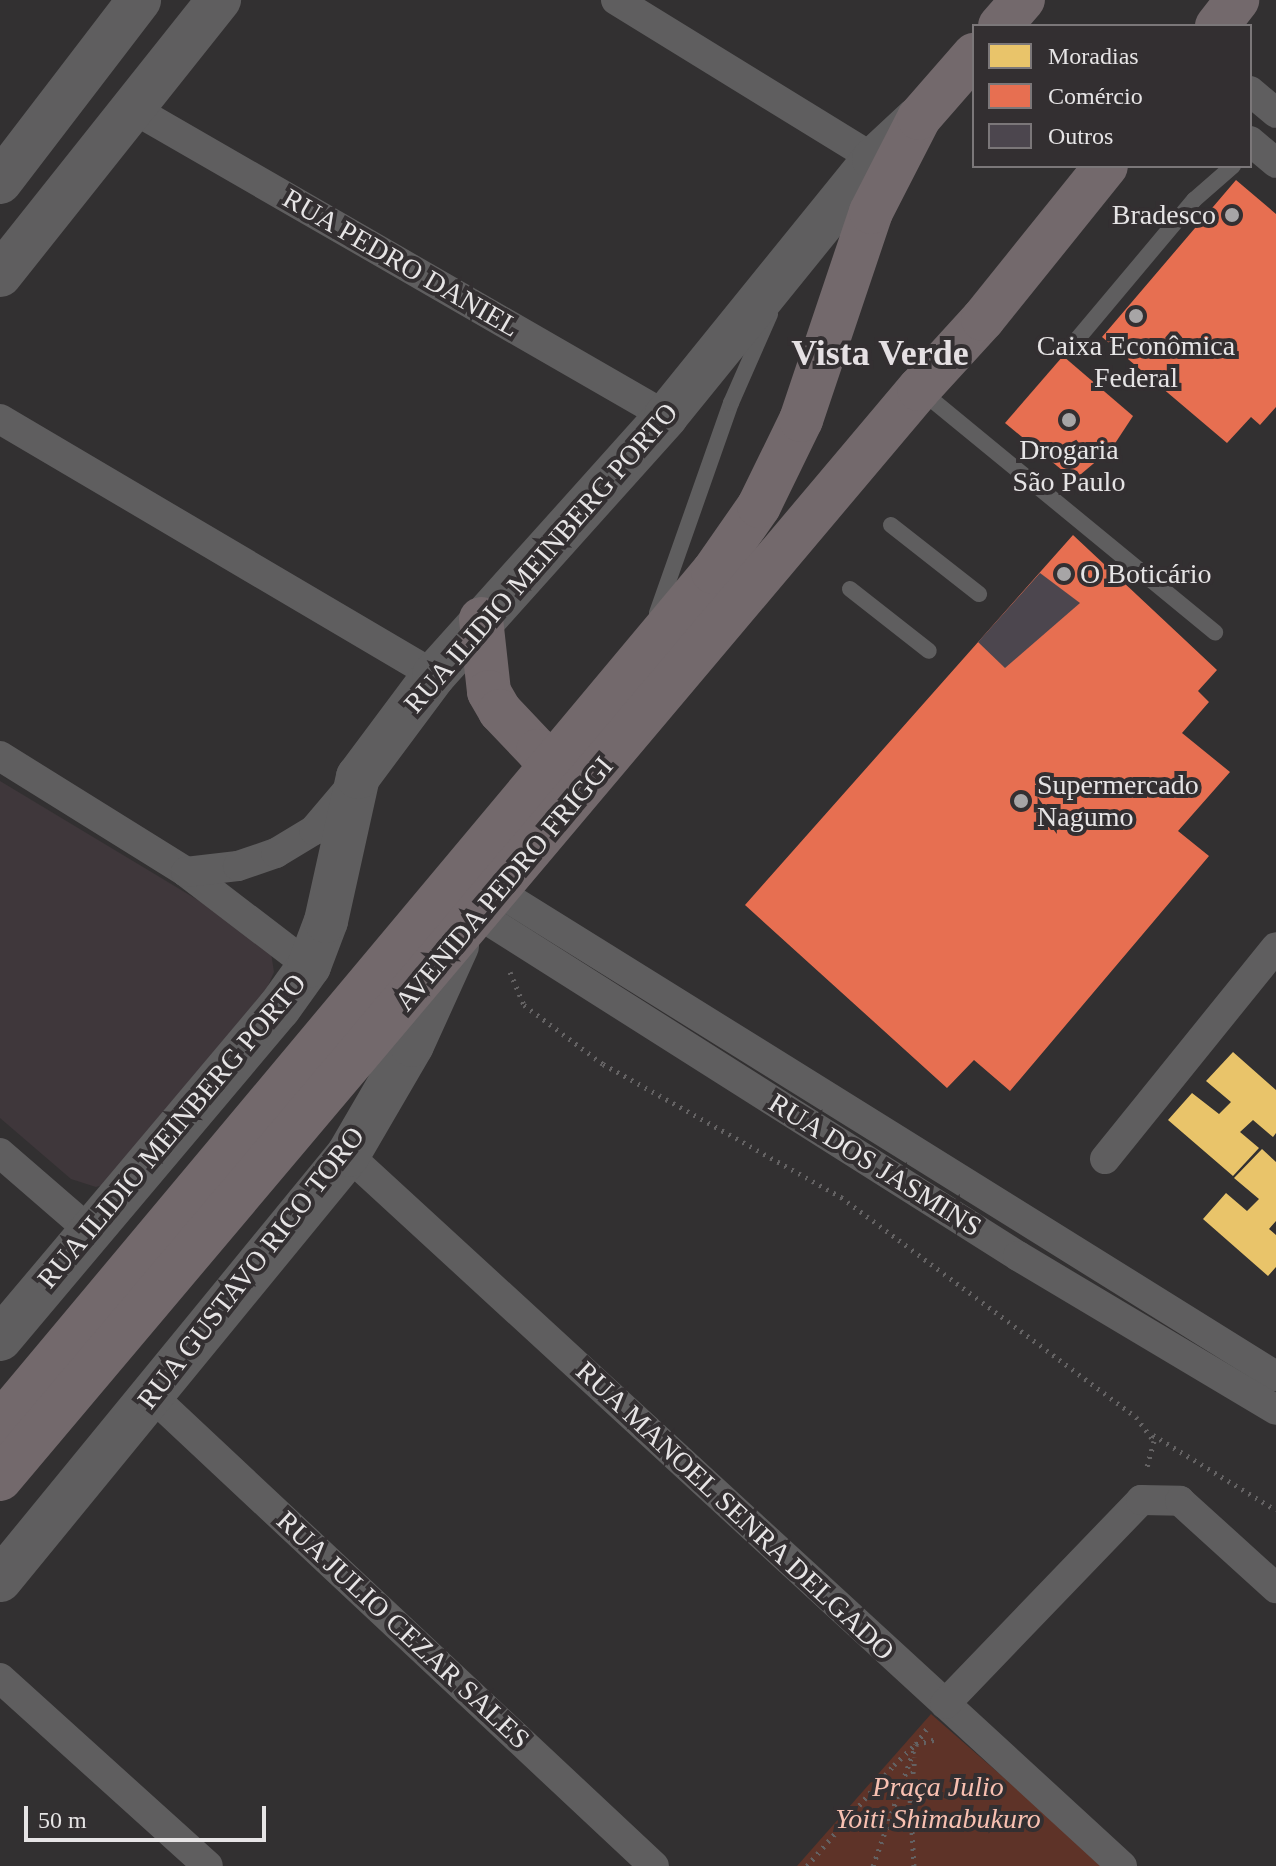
<!DOCTYPE html>
<meta charset="utf-8">
<style>
body{margin:0}
#map{position:relative;width:1276px;height:1866px;overflow:hidden;background:#323031;font-family:Georgia,serif}
div>[style]{position:absolute}
[style*='--x']{left:calc(var(--x)*1px);top:calc(var(--y)*1px);width:calc(var(--w)*1px);rotate:calc(var(--a)*1deg)}
.built>*{inset:0;background:#3f373b}
.green>*{inset:0;background:#5e3328}
.homes>*{inset:0;background:#e9c46a}
.shops>*{inset:0;background:#e76f51}
.building>*{inset:0;background:#4c464e}
.path>*{height:5px;margin-top:-2.5px;transform-origin:0;background:repeating-linear-gradient(90deg,#646263 0 2px,transparent 0 8px)}
.lane>*{height:16px;margin:-8px;padding:0 8px;transform-origin:8px;border-radius:8px;background:#5f5e5f}
.street>*{height:30px;margin:-15px;padding:0 15px;transform-origin:15px;border-radius:15px;background:#5f5e5f}
.secondary>*{height:44px;margin:-22px;padding:0 22px;transform-origin:22px;border-radius:22px;background:#5f5e5f}
.primary>*{height:44px;margin:-22px;padding:0 22px;transform-origin:22px;border-radius:22px;background:#73696c}
.dots>*{width:22px;height:22px;translate:-50% -50%;box-sizing:border-box;border:4px solid #332f31;border-radius:50%}
span{translate:-50% -50%;white-space:nowrap;text-align:center;line-height:1.15;-webkit-text-stroke:8px #332f31;paint-order:stroke}
.poi-label{font-size:28px;color:#e6e4e5}
.right{translate:-100% -50%;text-align:right}
.left{translate:0 -50%;text-align:left}
.street-label{font-size:28px;color:#e6e4e5}
.park-label{font-size:28px;color:#f8c0b1;font-style:italic}
.district-label{font-size:36px;color:#e5e0e3;font-weight:700}
.legend{position:absolute;left:972px;top:24px;width:280px;height:144px;box-sizing:border-box;background:#332f31;border:2px solid #7b7779;margin:0;padding:10px 14px;list-style:none;font-size:24px;color:#e6e4e5}
.legend li{display:flex;align-items:center;gap:16px;height:40px}
.legend b{width:40px;border:2px solid #7b7779}
.scale{position:absolute;left:24px;top:1806px;width:242px;height:36px;box-sizing:border-box;border:4px solid #e6e4e5;border-top:0;padding-left:10px;font-size:24px;line-height:28px;white-space:nowrap;color:#e6e4e5;-webkit-text-stroke:6px #332f31;paint-order:stroke}
</style>
<div id="map">
<div class="built">
<div style="clip-path:polygon(0 781px,261px 938px,271px 953px,274px 972px,264px 995px,115px 1181px,96px 1187px,71px 1179px,0 1118px)"></div>
</div>
<div class="green">
<div style="clip-path:polygon(931px 1714px,1105px 1866px,797px 1866px)"></div>
</div>
<div class="homes">
<div style="clip-path:polygon(1233px 1052px,1276px 1090px,1276px 1133px,1273px 1137px,1253px 1120px,1240px 1132px,1259px 1148px,1233px 1176px,1168px 1120px,1192px 1093px,1219px 1114px,1231px 1102px,1206px 1081px)"></div>
<div style="clip-path:polygon(1262px 1149px,1276px 1162px,1276px 1221px,1269px 1229px,1276px 1235px,1276px 1267px,1268px 1276px,1203px 1219px,1226px 1193px,1247px 1211px,1259px 1199px,1234px 1178px)"></div>
</div>
<div class="shops">
<div style="clip-path:polygon(1236px 180px,1276px 214px,1276px 407px,1260px 425px,1251px 417px,1227px 443px,1102px 337px)"></div>
<div style="clip-path:polygon(1063px 356px,1133px 416px,1112px 448px,1074px 480px,1005px 423px)"></div>
<div style="clip-path:polygon(1073px 535px,1217px 670px,1198px 691px,1209px 702px,1182px 733px,1230px 772px,1178px 831px,1209px 856px,1010px 1091px,974px 1060px,947px 1088px,745px 905px)"></div>
</div>
<div class="building">
<div style="clip-path:polygon(1040px 573px,1080px 603px,1005px 668px,978px 642px)"></div>
</div>
<div class="path">
<div style="--x:510;--y:972;--w:36;--a:67"></div>
<div style="--x:524;--y:1005;--w:99;--a:36.8"></div>
<div style="--x:603;--y:1064;--w:273;--a:29.2"></div>
<div style="--x:841;--y:1197;--w:368;--a:36.7"></div>
<div style="--x:1136;--y:1417;--w:30;--a:53"></div>
<div style="--x:1154;--y:1441;--w:31;--a:105"></div>
<div style="--x:1153;--y:1435;--w:144;--a:31.4"></div>
<div style="--x:807;--y:1866;--w:133;--a:-49.3"></div>
<div style="--x:894;--y:1765;--w:30;--a:-44"></div>
<div style="--x:916;--y:1744;--w:22;--a:-13"></div>
<div style="--x:873;--y:1866;--w:129;--a:-70.6"></div>
<div style="--x:916;--y:1744;--w:21;--a:-55"></div>
<div style="--x:914;--y:1866;--w:69;--a:-93.3"></div>
<div style="--x:910;--y:1797;--w:40;--a:-82.9"></div>
</div>
<div class="lane">
<div style="--x:1074;--y:343;--w:187;--a:-50"></div>
<div style="--x:1194;--y:200;--w:52;--a:-41.1"></div>
<div style="--x:920;--y:390;--w:382;--a:39.4"></div>
<div style="--x:891;--y:525;--w:112;--a:38.1"></div>
<div style="--x:850;--y:589;--w:100;--a:38.1"></div>
<div style="--x:657;--y:613;--w:223;--a:-70.6"></div>
<div style="--x:731;--y:403;--w:97;--a:-66.3"></div>
</div>
<div class="street">
<div style="--x:616;--y:0;--w:303;--a:31.6"></div>
<div style="--x:1250;--y:91;--w:34;--a:40"></div>
<div style="--x:135;--y:110;--w:613;--a:29.95"></div>
<div style="--x:1250;--y:141;--w:34;--a:40"></div>
<div style="--x:0;--y:419;--w:504;--a:30.53"></div>
<div style="--x:0;--y:756;--w:219;--a:31.9"></div>
<div style="--x:186;--y:872;--w:155;--a:37.4"></div>
<div style="--x:186;--y:872;--w:52;--a:-6.6"></div>
<div style="--x:238;--y:866;--w:40;--a:-18.9"></div>
<div style="--x:276;--y:853;--w:44;--a:-31.2"></div>
<div style="--x:314;--y:830;--w:60;--a:-49.7"></div>
<div style="--x:497;--y:891;--w:918;--a:31.91"></div>
<div style="--x:478;--y:914;--w:639;--a:32.35"></div>
<div style="--x:1018;--y:1256;--w:300;--a:30.8"></div>
<div style="--x:0;--y:1153;--w:118;--a:40.9"></div>
<div style="--x:348;--y:1155;--w:1051;--a:42.57"></div>
<div style="--x:1105;--y:1159;--w:272;--a:-51.1"></div>
<div style="--x:151;--y:1395;--w:689;--a:43.12"></div>
<div style="--x:0;--y:1678;--w:280;--a:42.1"></div>
<div style="--x:945;--y:1704;--w:283;--a:-46.1"></div>
<div style="--x:1141;--y:1500;--w:39;--a:1"></div>
<div style="--x:1180;--y:1501;--w:130;--a:42.2"></div>
</div>
<div class="secondary">
<div style="--x:0;--y:182;--w:229;--a:-52.6"></div>
<div style="--x:0;--y:275;--w:352;--a:-51.5"></div>
<div style="--x:0;--y:1339;--w:433;--a:-49.9"></div>
<div style="--x:279;--y:1008;--w:52;--a:-54.5"></div>
<div style="--x:309;--y:966;--w:48;--a:-69.3"></div>
<div style="--x:326;--y:921;--w:148;--a:-77.5"></div>
<div style="--x:358;--y:777;--w:127;--a:-53.3"></div>
<div style="--x:434;--y:675;--w:348;--a:-48.1"></div>
<div style="--x:666;--y:416;--w:331;--a:-51"></div>
<div style="--x:874;--y:159;--w:59;--a:-42.9"></div>
<div style="--x:0;--y:1580;--w:549;--a:-50.69"></div>
<div style="--x:348;--y:1155;--w:127;--a:-59.8"></div>
<div style="--x:412;--y:1045;--w:109;--a:-65.6"></div>
</div>
<div class="primary">
<div style="--x:1000;--y:26;--w:35;--a:-49"></div>
<div style="--x:1217;--y:26;--w:33;--a:-52"></div>
<div style="--x:481;--y:619;--w:73;--a:83.7"></div>
<div style="--x:489;--y:692;--w:22;--a:60"></div>
<div style="--x:500;--y:711;--w:55;--a:46.5"></div>
<div style="--x:538;--y:751;--w:44;--a:18.4"></div>
<div style="--x:0;--y:1424;--w:1111;--a:-50.08"></div>
<div style="--x:713;--y:572;--w:80;--a:-55.1"></div>
<div style="--x:759;--y:506;--w:96;--a:-64"></div>
<div style="--x:801;--y:420;--w:219;--a:-71.4"></div>
<div style="--x:871;--y:212;--w:106;--a:-62.9"></div>
<div style="--x:919;--y:118;--w:84;--a:-48.9"></div>
<div style="--x:0;--y:1479;--w:1426;--a:-49.87"></div>
<div style="--x:919;--y:389;--w:95;--a:-47.6"></div>
<div style="--x:983;--y:319;--w:196;--a:-51.2"></div>
</div>
<div class="dots">
<div style="left:1232px;top:215px;background:#a7a5a6"></div>
<div style="left:1136px;top:316px;background:#a7a5a6"></div>
<div style="left:1069px;top:420px;background:#a7a5a6"></div>
<div style="left:1064px;top:574px;background:#a7a5a6"></div>
<div style="left:1021px;top:801px;background:#a7a5a6"></div>
</div>
<div class="poi-label">
<span class="right" style="left:1216px;top:215px">Bradesco</span>
<span style="left:1136px;top:362px">Caixa Econômica<br>Federal</span>
<span style="left:1069px;top:466px">Drogaria<br>São Paulo</span>
<span class="left" style="left:1080px;top:574px">O Boticário</span>
<span class="left" style="left:1037px;top:801px">Supermercado<br>Nagumo</span>
</div>
<div class="street-label">
<span style="left:401px;top:263px;rotate:30deg">RUA PEDRO DANIEL</span>
<span style="left:541px;top:558px;rotate:-49deg">RUA ILIDIO MEINBERG PORTO</span>
<span style="left:504px;top:884px;rotate:-50deg">AVENIDA PEDRO FRIGGI</span>
<span style="left:172px;top:1131px;rotate:-50deg">RUA ILIDIO MEINBERG PORTO</span>
<span style="left:875px;top:1165px;rotate:32deg">RUA DOS JASMINS</span>
<span style="left:251px;top:1268px;rotate:-52deg">RUA GUSTAVO RICO TORO</span>
<span style="left:735px;top:1511px;rotate:43deg">RUA MANOEL SENRA DELGADO</span>
<span style="left:403px;top:1630px;rotate:43deg">RUA JULIO CEZAR SALES</span>
</div>
<div class="park-label">
<span style="left:938px;top:1803px">Praça Julio<br>Yoiti Shimabukuro</span>
</div>
<div class="district-label">
<span style="left:880px;top:354px">Vista Verde</span>
</div>
<ul class="legend">
<li><b style="height:22px;background:#e9c46a"></b>Moradias</li>
<li><b style="height:22px;background:#e76f51"></b>Comércio</li>
<li><b style="height:22px;background:#4c464e"></b>Outros</li>
</ul>
<div class="scale">50 m</div>
</div>
